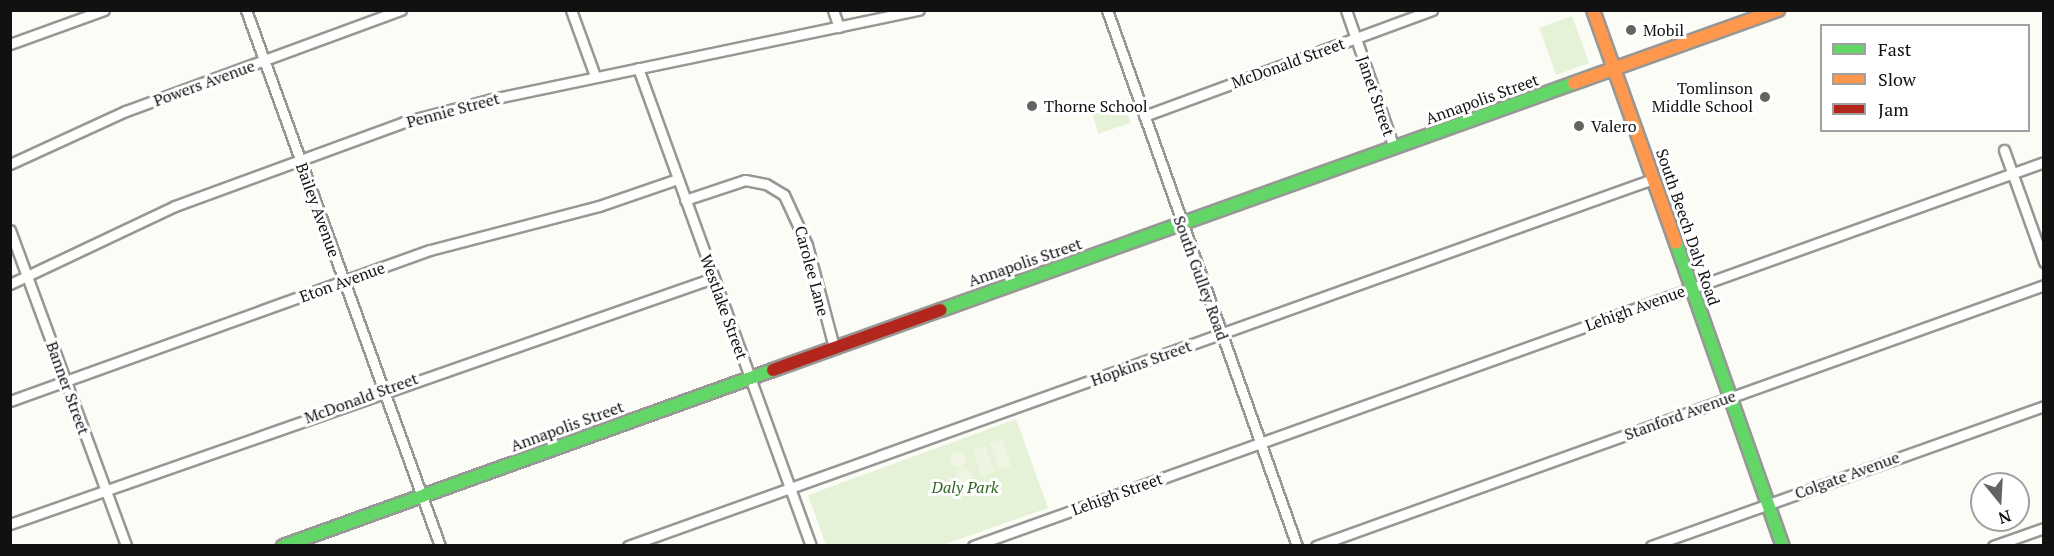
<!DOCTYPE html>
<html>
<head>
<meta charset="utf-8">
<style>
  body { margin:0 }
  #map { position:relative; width:2054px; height:556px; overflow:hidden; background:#fcfcf7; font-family:"PT Serif",serif }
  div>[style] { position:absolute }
  .green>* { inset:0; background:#e6f2d8; transform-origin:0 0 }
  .pitch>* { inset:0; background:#eff5e2; transform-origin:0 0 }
  .round { border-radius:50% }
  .roads { filter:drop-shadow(2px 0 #979795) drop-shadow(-2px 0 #979795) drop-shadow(0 2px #979795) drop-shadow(0 -2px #979795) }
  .street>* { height:9px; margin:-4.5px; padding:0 4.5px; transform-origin:4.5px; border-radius:4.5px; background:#fffffe }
  .fast>* { height:12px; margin:-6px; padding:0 6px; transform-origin:6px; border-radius:6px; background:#63d668 }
  .slow>* { height:12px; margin:-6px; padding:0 6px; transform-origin:6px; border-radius:6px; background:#ff974d }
  .jam>* { height:12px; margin:-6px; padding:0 6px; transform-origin:6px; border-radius:6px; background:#b3261e }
  .dots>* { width:16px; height:16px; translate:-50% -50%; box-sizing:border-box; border:3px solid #fff; border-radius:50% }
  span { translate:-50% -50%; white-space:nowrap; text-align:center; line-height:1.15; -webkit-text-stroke:6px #fff; paint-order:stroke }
  .poi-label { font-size:16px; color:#111 }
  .left { translate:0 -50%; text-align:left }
  .right { translate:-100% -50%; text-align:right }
  .street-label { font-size:16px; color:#111 }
  .park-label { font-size:16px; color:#2f6723; font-style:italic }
  .frame { position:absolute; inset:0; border:12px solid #111; pointer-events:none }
  .legend { position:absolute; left:1820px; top:24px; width:210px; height:108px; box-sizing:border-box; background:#fff; border:2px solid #a0a0a0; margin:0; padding:8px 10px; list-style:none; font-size:18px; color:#111 }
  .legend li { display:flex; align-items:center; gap:12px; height:30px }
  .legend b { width:30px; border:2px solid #a0a0a0 }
  .north { position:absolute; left:1970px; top:472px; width:60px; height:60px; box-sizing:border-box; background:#fff; border:2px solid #a0a0a0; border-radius:50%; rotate:162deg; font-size:16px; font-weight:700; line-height:24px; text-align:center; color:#111 }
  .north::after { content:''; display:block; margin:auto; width:21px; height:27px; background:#636362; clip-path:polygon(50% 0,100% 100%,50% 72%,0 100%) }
</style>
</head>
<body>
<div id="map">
  <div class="green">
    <i style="left:1572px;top:16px;width:50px;height:35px;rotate:70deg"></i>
    <i style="left:1123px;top:100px;width:24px;height:34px;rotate:71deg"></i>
    <i style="clip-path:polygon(1016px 419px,1048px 508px,943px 545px,826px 545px,808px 495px)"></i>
  </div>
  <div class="pitch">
    <i style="left:1002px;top:439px;width:28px;height:13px;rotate:71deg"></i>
    <i style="left:985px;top:446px;width:27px;height:13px;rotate:70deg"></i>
    <i class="round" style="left:950px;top:452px;width:16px;height:16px"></i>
    <i class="round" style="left:956px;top:468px;width:16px;height:16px"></i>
  </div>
  <div class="roads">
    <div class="street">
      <i style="left:246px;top:10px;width:570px;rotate:70.1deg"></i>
      <i style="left:571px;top:10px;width:70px;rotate:70deg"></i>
      <i style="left:833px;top:10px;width:18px;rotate:71deg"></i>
      <i style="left:1107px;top:10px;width:569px;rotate:70.48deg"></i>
      <i style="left:1346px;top:10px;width:146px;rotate:70.8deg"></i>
      <i style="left:10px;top:44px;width:100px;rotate:-19.9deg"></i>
      <i style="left:638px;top:68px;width:508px;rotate:70.1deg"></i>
      <i style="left:1144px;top:116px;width:307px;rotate:-20.2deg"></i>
      <i style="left:2004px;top:150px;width:119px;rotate:70.3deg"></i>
      <i style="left:10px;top:164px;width:128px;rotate:-24.6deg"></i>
      <i style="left:126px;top:111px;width:293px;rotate:-20.2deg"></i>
      <i style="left:685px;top:200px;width:63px;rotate:-18.4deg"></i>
      <i style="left:745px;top:180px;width:21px;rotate:11deg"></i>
      <i style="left:766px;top:184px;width:21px;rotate:31deg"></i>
      <i style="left:784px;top:195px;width:55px;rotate:65.3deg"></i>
      <i style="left:807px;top:245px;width:106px;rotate:75.2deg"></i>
      <i style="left:10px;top:230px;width:337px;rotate:69.8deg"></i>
      <i style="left:10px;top:284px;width:183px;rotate:-25.3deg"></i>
      <i style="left:175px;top:206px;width:244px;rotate:-20.1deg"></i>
      <i style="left:404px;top:122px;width:91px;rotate:-14.6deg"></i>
      <i style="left:492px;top:99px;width:436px;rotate:-11.8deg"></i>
      <i style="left:10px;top:401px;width:446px;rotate:-19.8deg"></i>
      <i style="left:430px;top:250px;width:175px;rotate:-14.6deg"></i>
      <i style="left:599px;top:206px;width:83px;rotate:-18.9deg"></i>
      <i style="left:10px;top:524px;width:745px;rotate:-19.29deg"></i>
      <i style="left:628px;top:546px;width:1089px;rotate:-19.7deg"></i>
      <i style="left:973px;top:546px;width:1138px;rotate:-19.72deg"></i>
      <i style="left:1316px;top:546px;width:773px;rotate:-19.72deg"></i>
      <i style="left:1651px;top:546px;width:417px;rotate:-19.6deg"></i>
      <i style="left:1993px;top:546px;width:54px;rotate:-19.4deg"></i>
    </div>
    <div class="fast">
      <i style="left:1676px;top:243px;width:321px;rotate:70.6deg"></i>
      <i style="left:941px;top:310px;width:672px;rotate:-19.73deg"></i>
      <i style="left:283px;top:546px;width:521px;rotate:-19.76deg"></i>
    </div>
    <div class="slow">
      <i style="left:1593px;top:10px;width:247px;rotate:70.4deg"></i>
      <i style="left:1574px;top:83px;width:217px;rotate:-19.7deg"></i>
    </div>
    <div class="jam">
      <i style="left:773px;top:370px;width:178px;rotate:-19.7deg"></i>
    </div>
  </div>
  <div class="dots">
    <i style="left:1631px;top:30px;background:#636362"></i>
    <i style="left:1765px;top:97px;background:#636362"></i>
    <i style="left:1032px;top:106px;background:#636362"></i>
    <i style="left:1579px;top:126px;background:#636362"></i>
  </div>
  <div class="poi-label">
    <span class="left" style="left:1643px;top:30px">Mobil</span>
    <span class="right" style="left:1753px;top:97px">Tomlinson<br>Middle School</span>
    <span class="left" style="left:1044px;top:106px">Thorne School</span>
    <span class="left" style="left:1591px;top:126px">Valero</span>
  </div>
  <div class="street-label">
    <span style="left:1288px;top:63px;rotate:-20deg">McDonald Street</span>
    <span style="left:204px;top:83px;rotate:-20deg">Powers Avenue</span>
    <span style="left:1376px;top:96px;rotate:71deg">Janet Street</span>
    <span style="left:1482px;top:99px;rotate:-20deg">Annapolis Street</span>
    <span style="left:453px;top:110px;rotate:-15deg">Pennie Street</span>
    <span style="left:318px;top:210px;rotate:70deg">Bailey Avenue</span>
    <span style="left:1688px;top:227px;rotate:71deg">South Beech Daly Road</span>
    <span style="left:1025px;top:262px;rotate:-19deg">Annapolis Street</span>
    <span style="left:812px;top:271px;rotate:75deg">Carolee Lane</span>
    <span style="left:1201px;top:278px;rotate:70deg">South Gulley Road</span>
    <span style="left:342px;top:282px;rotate:-20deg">Eton Avenue</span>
    <span style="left:724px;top:307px;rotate:70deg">Westlake Street</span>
    <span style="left:1635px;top:308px;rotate:-20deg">Lehigh Avenue</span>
    <span style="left:1141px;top:363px;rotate:-20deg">Hopkins Street</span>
    <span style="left:68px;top:388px;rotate:70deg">Banner Street</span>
    <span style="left:361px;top:398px;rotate:-20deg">McDonald Street</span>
    <span style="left:1680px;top:415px;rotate:-20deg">Stanford Avenue</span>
    <span style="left:567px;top:426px;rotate:-20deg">Annapolis Street</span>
    <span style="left:1847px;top:475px;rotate:-20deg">Colgate Avenue</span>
    <span style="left:1117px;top:494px;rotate:-20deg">Lehigh Street</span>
  </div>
  <div class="park-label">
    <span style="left:965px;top:487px">Daly Park</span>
  </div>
  <div class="frame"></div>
  <ul class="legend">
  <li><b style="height:8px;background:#63d668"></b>Fast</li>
  <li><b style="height:8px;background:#ff974d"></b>Slow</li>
  <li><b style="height:8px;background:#b3261e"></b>Jam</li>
  </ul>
  <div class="north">N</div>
</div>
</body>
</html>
